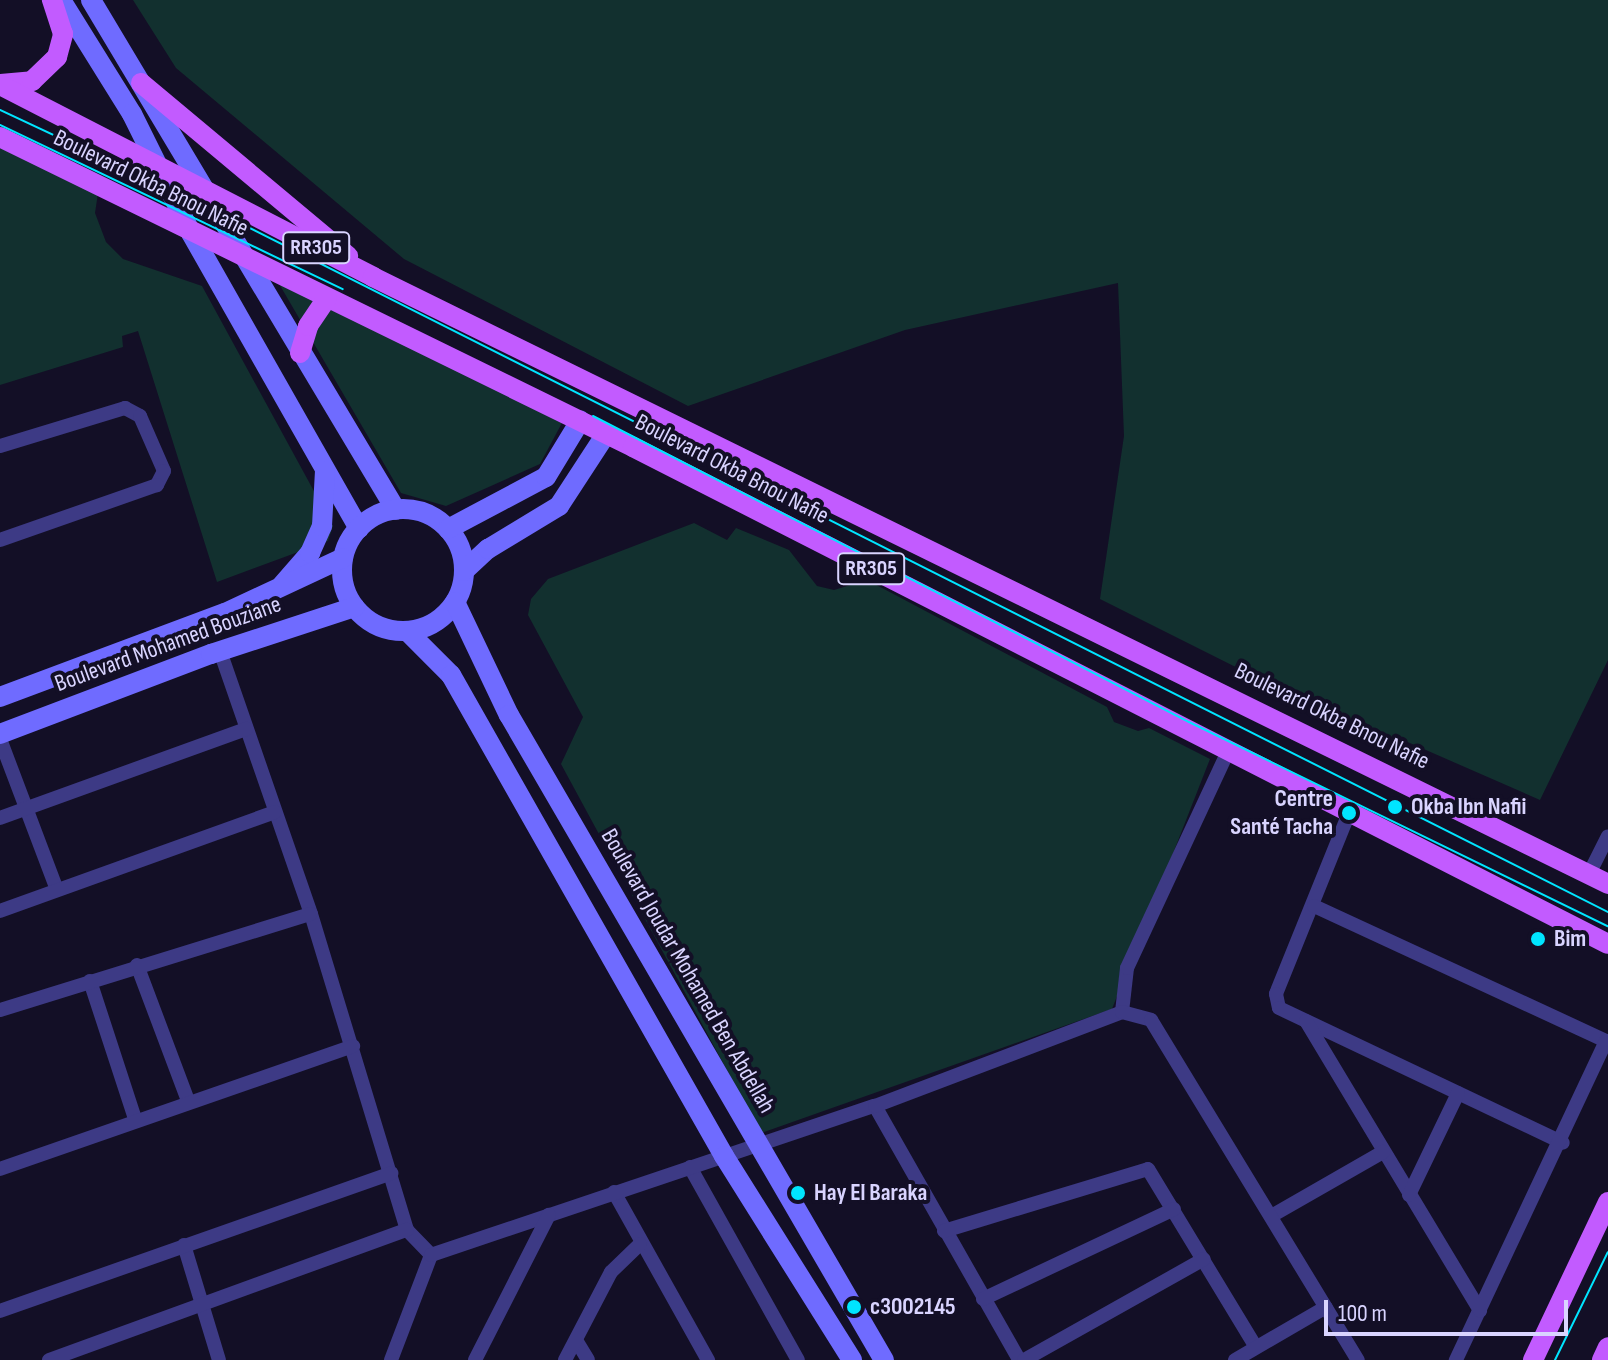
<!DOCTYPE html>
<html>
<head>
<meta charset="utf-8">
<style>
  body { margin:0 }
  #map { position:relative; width:1608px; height:1360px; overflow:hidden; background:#130f26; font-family:"Sofia Sans Condensed",sans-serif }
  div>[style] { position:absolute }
  .green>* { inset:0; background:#12302f }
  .street>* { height:14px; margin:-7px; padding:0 7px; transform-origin:7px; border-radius:7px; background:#3d3a85 }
  .secondary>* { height:20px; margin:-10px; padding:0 10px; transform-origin:10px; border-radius:10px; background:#6f6bff }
  .secondary>.ring { margin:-10px; padding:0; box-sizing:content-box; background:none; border:20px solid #6f6bff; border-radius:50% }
  .primary>* { height:20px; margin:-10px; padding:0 10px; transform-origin:10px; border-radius:10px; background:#c25bff }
  .tram>* { height:2px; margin:-1px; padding:0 1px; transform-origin:1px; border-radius:1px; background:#00e5ff }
  .dots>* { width:22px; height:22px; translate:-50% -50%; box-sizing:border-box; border:4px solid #130f26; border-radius:50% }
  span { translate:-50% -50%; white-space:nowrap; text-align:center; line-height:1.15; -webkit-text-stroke:8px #130f26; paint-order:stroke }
  .shield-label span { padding:2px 6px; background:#130f26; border:2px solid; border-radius:6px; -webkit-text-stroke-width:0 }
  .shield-label { font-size:22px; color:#d9d4ff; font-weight:700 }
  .street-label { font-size:24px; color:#d9d4ff }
  .poi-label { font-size:24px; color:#d9d4ff; font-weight:700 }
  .right { translate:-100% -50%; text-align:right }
  .left { translate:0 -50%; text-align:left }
  .scale { position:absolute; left:1324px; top:1300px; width:244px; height:36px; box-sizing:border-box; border:4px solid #d9d4ff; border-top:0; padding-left:10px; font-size:24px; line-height:28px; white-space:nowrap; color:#d9d4ff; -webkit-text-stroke:6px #130f26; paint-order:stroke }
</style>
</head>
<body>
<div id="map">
  <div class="green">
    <i style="clip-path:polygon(133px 0,1608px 0,1608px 660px,1540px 800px,1394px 736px,1389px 744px,1100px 599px,1124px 436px,1118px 283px,905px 330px,688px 406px,404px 259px,176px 68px)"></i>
    <i style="clip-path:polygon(0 143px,98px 193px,95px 213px,106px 242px,123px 259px,202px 286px,333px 526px,328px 541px,217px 582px,138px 331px,122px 336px,123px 347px,0 385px)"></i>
    <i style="clip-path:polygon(278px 282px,563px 421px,540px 464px,446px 506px,401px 493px)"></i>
    <i style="clip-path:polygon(694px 523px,727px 540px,736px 528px,789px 550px,817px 586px,834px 590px,867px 580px,1107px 707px,1114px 722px,1138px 731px,1149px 728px,1210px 759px,1112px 1009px,761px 1133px,561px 764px,583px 717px,528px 615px,531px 599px,548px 579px)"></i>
  </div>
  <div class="street">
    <i style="left:0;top:446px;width:131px;rotate:-16.9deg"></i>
    <i style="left:125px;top:408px;width:17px;rotate:28deg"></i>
    <i style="left:140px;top:416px;width:60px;rotate:66.4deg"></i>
    <i style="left:164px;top:471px;width:16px;rotate:117deg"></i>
    <i style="left:157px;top:485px;width:166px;rotate:160.7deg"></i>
    <i style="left:220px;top:651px;width:278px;rotate:70.9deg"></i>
    <i style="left:311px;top:914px;width:330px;rotate:73.1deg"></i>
    <i style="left:407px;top:1230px;width:35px;rotate:46deg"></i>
    <i style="left:0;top:739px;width:161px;rotate:69.3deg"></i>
    <i style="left:1349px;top:813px;width:195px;rotate:112deg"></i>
    <i style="left:1276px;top:994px;width:14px;rotate:78deg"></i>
    <i style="left:1279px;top:1008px;width:314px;rotate:25.4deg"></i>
    <i style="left:0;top:818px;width:262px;rotate:-19.9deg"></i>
    <i style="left:1589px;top:874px;width:42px;rotate:-63.4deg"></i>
    <i style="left:1314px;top:906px;width:322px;rotate:24.8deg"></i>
    <i style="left:1606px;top:1041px;width:353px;rotate:115.2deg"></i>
    <i style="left:0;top:911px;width:292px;rotate:-19.8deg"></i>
    <i style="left:137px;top:965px;width:145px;rotate:69.4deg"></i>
    <i style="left:90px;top:981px;width:145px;rotate:71.9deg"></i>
    <i style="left:0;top:1010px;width:325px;rotate:-17.2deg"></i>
    <i style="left:1122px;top:1012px;width:44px;rotate:-83.5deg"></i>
    <i style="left:1127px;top:968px;width:239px;rotate:-65deg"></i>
    <i style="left:1306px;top:1021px;width:338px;rotate:59deg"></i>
    <i style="left:875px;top:1106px;width:292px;rotate:60.4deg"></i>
    <i style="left:690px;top:1167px;width:221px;rotate:60.8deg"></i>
    <i style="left:0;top:1169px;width:374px;rotate:-19.2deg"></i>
    <i style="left:614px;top:1192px;width:193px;rotate:60.8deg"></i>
    <i style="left:1409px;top:1195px;width:113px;rotate:-64.3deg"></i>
    <i style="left:1273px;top:1215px;width:127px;rotate:-29.8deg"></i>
    <i style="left:944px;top:1231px;width:213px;rotate:-16.9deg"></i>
    <i style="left:1148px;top:1169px;width:208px;rotate:58.8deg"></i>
    <i style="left:184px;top:1245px;width:120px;rotate:73.1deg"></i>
    <i style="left:983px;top:1299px;width:211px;rotate:-25.2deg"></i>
    <i style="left:0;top:1311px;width:415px;rotate:-19.4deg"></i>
    <i style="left:576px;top:1340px;width:23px;rotate:59deg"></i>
    <i style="left:49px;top:1360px;width:381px;rotate:-20deg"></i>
    <i style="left:391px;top:1360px;width:112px;rotate:-69.1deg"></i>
    <i style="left:431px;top:1255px;width:468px;rotate:-18.6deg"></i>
    <i style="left:875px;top:1106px;width:264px;rotate:-20.8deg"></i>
    <i style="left:1122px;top:1012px;width:30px;rotate:15deg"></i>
    <i style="left:1151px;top:1020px;width:398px;rotate:58.7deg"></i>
    <i style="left:475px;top:1360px;width:163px;rotate:-63deg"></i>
    <i style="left:565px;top:1360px;width:99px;rotate:-62.4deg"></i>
    <i style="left:611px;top:1272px;width:40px;rotate:-44deg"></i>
    <i style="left:1024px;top:1360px;width:206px;rotate:-29.3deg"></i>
    <i style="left:1235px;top:1360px;width:105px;rotate:-30.2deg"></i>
  </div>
  <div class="secondary">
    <i style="left:61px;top:0;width:134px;rotate:58.1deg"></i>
    <i style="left:132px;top:114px;width:133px;rotate:63.6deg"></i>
    <i style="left:191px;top:233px;width:340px;rotate:60.4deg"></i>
    <i style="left:91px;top:0;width:594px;rotate:59.12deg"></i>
    <i class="ring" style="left:342px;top:509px;width:102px;height:102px"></i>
    <i style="left:448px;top:529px;width:111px;rotate:-28deg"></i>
    <i style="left:546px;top:477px;width:66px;rotate:-58.7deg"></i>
    <i style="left:464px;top:571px;width:33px;rotate:-43deg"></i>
    <i style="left:488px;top:549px;width:83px;rotate:-31.2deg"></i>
    <i style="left:559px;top:506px;width:86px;rotate:-56.9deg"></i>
    <i style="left:282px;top:585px;width:43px;rotate:-48.8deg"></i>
    <i style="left:310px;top:553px;width:30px;rotate:-66deg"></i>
    <i style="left:322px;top:526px;width:55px;rotate:-86.9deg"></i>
    <i style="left:455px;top:602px;width:125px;rotate:64.5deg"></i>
    <i style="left:509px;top:715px;width:746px;rotate:59.83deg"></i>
    <i style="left:407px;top:631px;width:62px;rotate:45deg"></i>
    <i style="left:451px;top:675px;width:553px;rotate:60.42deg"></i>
    <i style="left:724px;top:1156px;width:241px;rotate:57.9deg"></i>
    <i style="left:0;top:697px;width:240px;rotate:-20.5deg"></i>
    <i style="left:225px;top:613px;width:130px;rotate:-25deg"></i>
    <i style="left:0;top:734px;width:226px;rotate:-20.8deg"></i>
    <i style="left:211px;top:654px;width:151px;rotate:-18.1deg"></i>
  </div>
  <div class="primary">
    <i style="left:141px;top:83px;width:270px;rotate:39.9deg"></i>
    <i style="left:0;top:84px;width:32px;rotate:-5deg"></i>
    <i style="left:32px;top:81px;width:35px;rotate:-44deg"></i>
    <i style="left:57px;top:57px;width:24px;rotate:-75deg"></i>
    <i style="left:63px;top:34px;width:36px;rotate:-108deg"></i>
    <i style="left:0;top:85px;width:420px;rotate:27.2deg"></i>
    <i style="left:373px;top:277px;width:1376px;rotate:26.17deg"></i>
    <i style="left:0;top:137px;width:705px;rotate:26.09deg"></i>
    <i style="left:633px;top:447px;width:1094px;rotate:27.01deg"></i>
    <i style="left:300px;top:353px;width:28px;rotate:-73deg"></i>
    <i style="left:308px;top:326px;width:34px;rotate:-56deg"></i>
    <i style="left:1533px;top:1360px;width:175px;rotate:-64.6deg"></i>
    <i style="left:1602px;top:1360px;width:14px;rotate:-65deg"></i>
  </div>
  <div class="tram">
    <i style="left:0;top:110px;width:241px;rotate:25.1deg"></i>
    <i style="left:218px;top:212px;width:1556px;rotate:26.73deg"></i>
    <i style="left:0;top:125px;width:380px;rotate:25.6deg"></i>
    <i style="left:593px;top:416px;width:670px;rotate:27.18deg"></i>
    <i style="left:1189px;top:722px;width:466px;rotate:26deg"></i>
    <i style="left:1555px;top:1360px;width:120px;rotate:-63.9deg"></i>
  </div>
  <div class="dots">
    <i style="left:1395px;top:807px;background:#00e5ff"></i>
    <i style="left:1349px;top:813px;background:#00e5ff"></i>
    <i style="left:1538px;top:939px;background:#00e5ff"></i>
    <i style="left:798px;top:1193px;background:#00e5ff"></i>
    <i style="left:854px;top:1307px;background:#00e5ff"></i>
  </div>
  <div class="shield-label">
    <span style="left:316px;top:248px">RR305</span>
    <span style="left:871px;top:569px">RR305</span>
  </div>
  <div class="street-label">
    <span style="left:151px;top:183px;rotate:26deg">Boulevard Okba Bnou Nafie</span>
    <span style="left:732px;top:469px;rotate:27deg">Boulevard Okba Bnou Nafie</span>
    <span style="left:168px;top:644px;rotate:-20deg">Boulevard Mohamed Bouziane</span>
    <span style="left:1332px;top:716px;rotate:26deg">Boulevard Okba Bnou Nafie</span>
    <span style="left:688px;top:971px;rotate:60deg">Boulevard Joudar Mohamed Ben Abdellah</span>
  </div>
  <div class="poi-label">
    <span class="right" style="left:1333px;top:813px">Centre<br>Santé Tacha</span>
    <span class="left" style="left:1411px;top:807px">Okba Ibn Nafii</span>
    <span class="left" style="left:1554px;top:939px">Bim</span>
    <span class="left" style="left:814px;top:1193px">Hay El Baraka</span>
    <span class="left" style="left:870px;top:1307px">c3002145</span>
  </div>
  <div class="scale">100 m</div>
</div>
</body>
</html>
